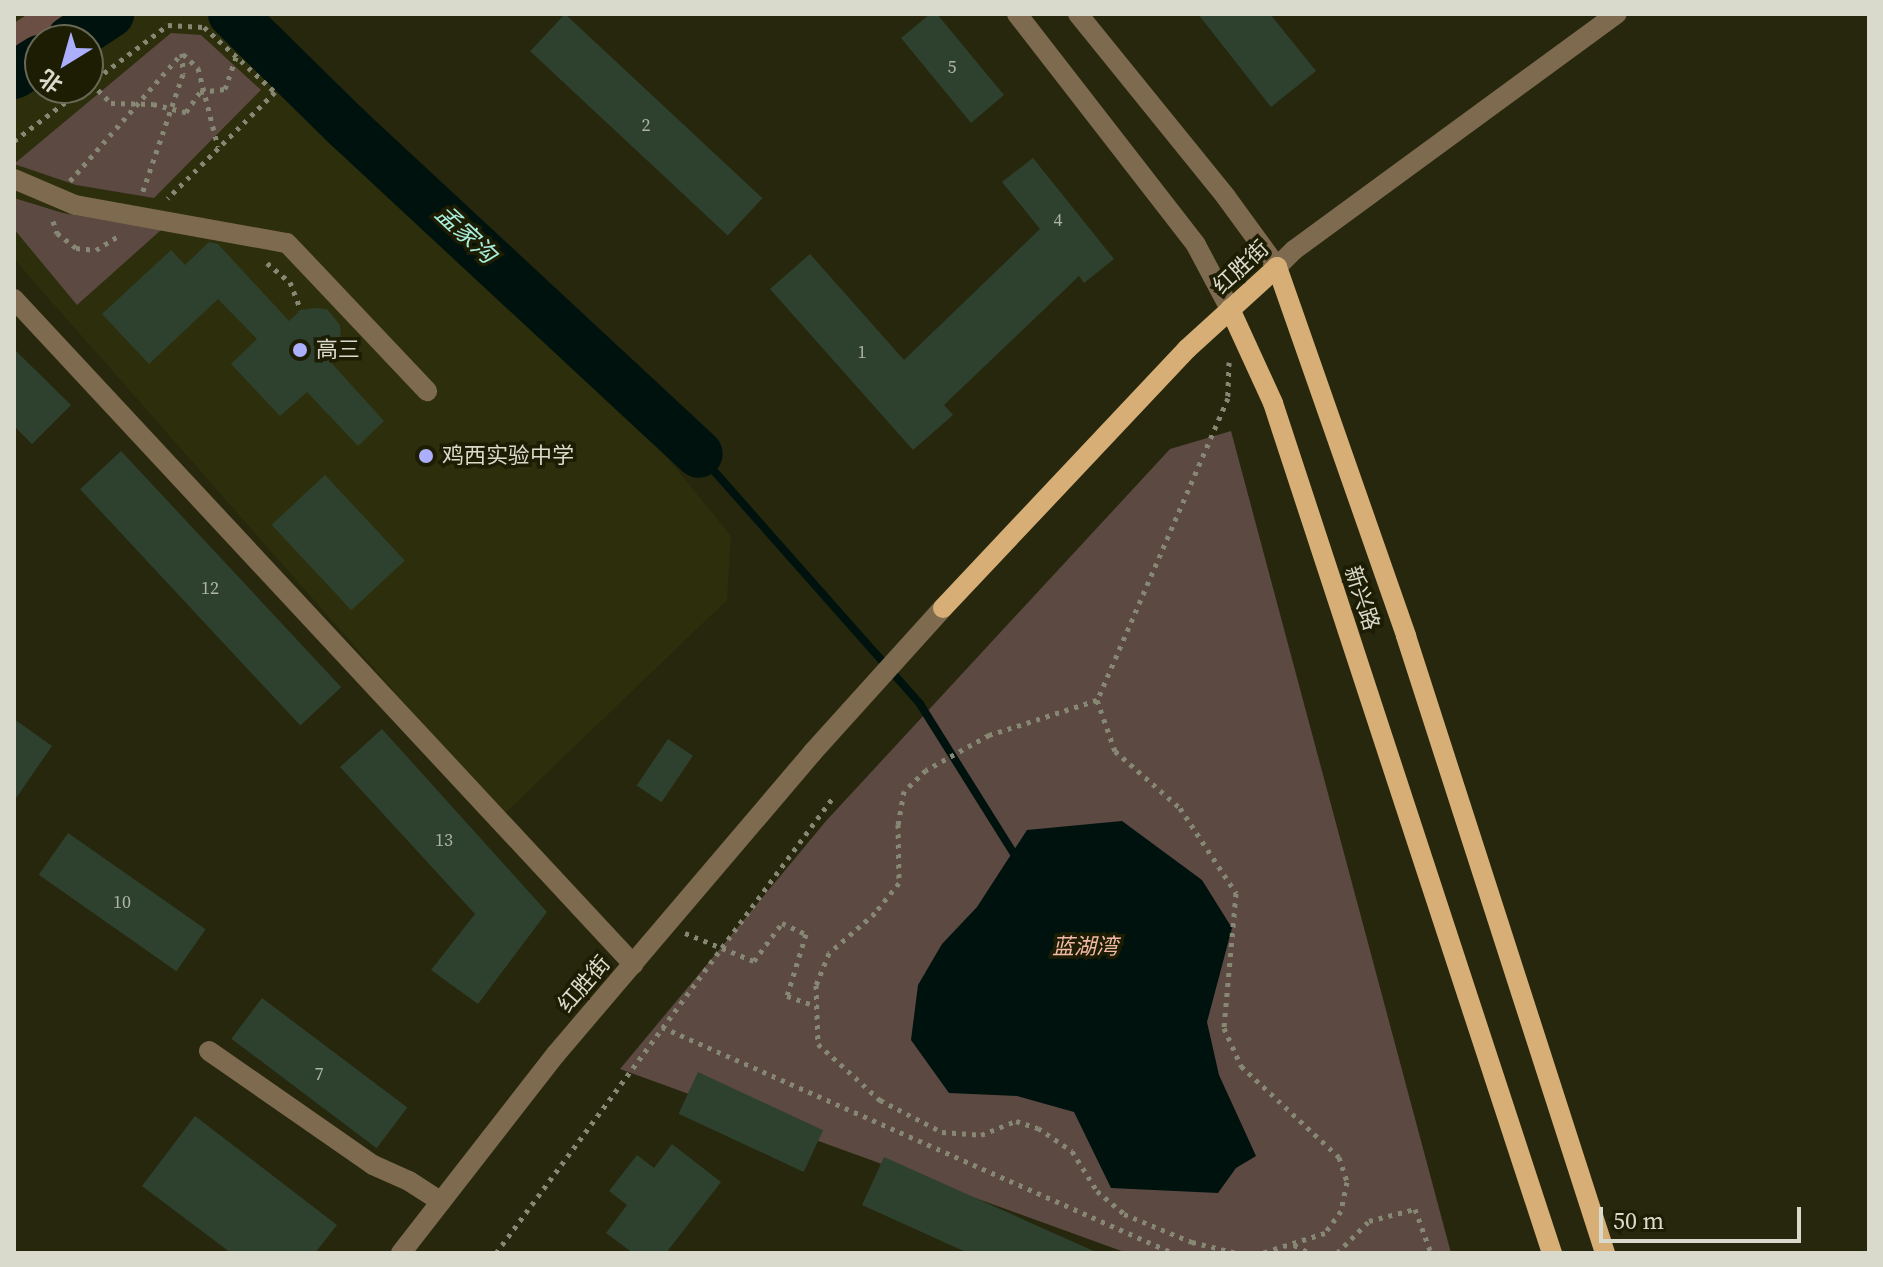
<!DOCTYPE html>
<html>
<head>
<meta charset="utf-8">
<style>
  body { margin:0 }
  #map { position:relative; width:1883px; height:1267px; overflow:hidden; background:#26270d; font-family:"Source Serif 4","Noto Sans SC",serif }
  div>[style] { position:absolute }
  .built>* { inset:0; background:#2d2e0c }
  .green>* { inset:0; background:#5c4942 }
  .forest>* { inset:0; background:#6b4e44 }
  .water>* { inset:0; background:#00120e }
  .stream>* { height:8px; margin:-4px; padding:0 4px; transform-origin:4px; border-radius:4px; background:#00120e }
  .river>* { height:48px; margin:-24px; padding:0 24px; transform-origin:24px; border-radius:24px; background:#00120e }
  .building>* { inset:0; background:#2e412e; transform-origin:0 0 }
  .path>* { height:5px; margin-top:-2.5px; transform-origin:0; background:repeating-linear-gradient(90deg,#878874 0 4px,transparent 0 10px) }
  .minor>* { height:20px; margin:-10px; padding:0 10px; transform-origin:10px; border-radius:10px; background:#7d6a4f }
  .major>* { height:20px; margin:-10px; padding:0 10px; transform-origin:10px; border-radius:10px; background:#d6ae76 }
  .dots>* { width:22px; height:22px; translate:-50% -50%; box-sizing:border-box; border:4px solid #1d1d04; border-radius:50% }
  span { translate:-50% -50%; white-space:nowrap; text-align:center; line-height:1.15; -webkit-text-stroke:7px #1d1d04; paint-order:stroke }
  .number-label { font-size:18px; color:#aeb4a4 }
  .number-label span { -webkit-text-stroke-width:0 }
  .street-label { font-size:22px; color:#d9dacb }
  .poi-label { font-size:22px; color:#d9dacb }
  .left { translate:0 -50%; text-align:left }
  .park-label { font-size:22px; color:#f2b9a4; font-style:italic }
  .water-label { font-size:24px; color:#a9eede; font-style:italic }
  .frame { position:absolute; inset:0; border:16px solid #d9dacb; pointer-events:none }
  .north { position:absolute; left:24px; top:24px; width:80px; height:80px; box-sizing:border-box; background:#1d1d04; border:2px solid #686954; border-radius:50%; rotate:217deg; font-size:22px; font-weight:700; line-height:32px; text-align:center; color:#d9dacb }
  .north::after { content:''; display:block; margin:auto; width:28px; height:36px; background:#acaffb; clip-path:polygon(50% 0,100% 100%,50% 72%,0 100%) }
  .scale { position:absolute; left:1599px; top:1207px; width:202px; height:36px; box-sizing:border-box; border:4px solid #d9dacb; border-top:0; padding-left:10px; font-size:24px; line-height:28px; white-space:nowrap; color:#d9dacb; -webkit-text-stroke:6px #1d1d04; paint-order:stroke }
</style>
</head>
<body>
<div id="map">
  <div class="built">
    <i style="clip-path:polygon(evenodd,14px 14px,232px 14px,600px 375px,731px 536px,727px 600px,503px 815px,14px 259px,14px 14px,40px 40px,88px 40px,88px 88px,40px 88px,40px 40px)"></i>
  </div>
  <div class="green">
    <i style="clip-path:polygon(171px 33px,201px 35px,261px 90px,154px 198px,76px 185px,14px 164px)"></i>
    <i style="clip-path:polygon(14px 198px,63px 213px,161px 230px,77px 305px,14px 229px)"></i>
    <i style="clip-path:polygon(1231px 431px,1451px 1253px,1127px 1253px,620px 1069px,826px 821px,1170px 449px)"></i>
  </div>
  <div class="forest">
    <i style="clip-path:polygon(28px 14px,86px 14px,40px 40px,14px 60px,14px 23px)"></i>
  </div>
  <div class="water">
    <i style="clip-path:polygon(1122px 821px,1202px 880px,1232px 928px,1207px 1022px,1219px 1075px,1256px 1156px,1236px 1168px,1218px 1193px,1111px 1188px,1074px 1112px,1017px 1096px,949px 1093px,911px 1040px,918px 985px,942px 944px,977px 907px,1027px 830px)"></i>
  </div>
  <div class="stream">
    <i style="left:699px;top:454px;width:334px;rotate:48.5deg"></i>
    <i style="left:920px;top:704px;width:184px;rotate:57.9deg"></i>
  </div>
  <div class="river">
    <i style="left:232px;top:14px;width:161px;rotate:44.5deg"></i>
    <i style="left:347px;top:127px;width:480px;rotate:42.9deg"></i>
    <i style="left:70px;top:40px;width:48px;rotate:-33deg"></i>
    <i style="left:14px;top:75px;width:31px;rotate:-32deg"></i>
  </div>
  <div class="building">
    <i style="left:565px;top:14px;width:270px;height:51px;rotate:43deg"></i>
    <i style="clip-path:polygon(930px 14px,937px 14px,1004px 95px,971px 123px,901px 38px)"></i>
    <i style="clip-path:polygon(1198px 14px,1270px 14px,1316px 71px,1271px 107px)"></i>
    <i style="clip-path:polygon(1033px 158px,1114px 259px,1084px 283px,1079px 276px,944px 405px,953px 415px,913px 450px,770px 289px,810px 254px,904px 360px,1040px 229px,1002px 182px)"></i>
    <i style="clip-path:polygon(209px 242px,218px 244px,289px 321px,301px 310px,315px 308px,327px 309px,340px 325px,341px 342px,326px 357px,384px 421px,358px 446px,307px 392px,280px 416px,231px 364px,257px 339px,218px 299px,149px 364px,102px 314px,171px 250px,185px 265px)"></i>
    <i style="clip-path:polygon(14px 349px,71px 405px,32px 444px,14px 426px)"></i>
    <i style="left:121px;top:451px;width:323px;height:56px;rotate:47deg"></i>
    <i style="left:325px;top:475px;width:117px;height:73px;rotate:47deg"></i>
    <i style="clip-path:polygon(14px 719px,52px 746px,14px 801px)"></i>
    <i style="clip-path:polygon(382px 729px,547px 912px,478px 1004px,431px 970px,475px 914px,340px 767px)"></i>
    <i style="left:668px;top:739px;width:30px;height:56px;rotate:34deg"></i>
    <i style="left:68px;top:833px;width:168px;height:51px;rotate:35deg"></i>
    <i style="left:262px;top:998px;width:182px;height:51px;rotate:37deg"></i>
    <i style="left:698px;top:1072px;width:138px;height:46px;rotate:25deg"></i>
    <i style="clip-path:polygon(195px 1116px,337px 1225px,315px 1253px,231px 1253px,142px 1186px)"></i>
    <i style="clip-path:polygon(672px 1144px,721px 1182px,666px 1253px,633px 1253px,606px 1233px,627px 1205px,609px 1191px,637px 1155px,654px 1168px)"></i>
    <i style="clip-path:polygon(884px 1157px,1098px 1253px,968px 1253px,862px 1205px)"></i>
  </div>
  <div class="path">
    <i style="left:183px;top:54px;width:21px;rotate:43deg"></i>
    <i style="left:198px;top:68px;width:81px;rotate:75.8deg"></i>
    <i style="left:91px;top:83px;width:28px;rotate:45deg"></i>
    <i style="left:111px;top:103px;width:42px;rotate:1.4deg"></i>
    <i style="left:153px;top:104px;width:34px;rotate:14deg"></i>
    <i style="left:186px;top:112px;width:24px;rotate:-55deg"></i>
    <i style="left:200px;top:92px;width:25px;rotate:-7deg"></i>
    <i style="left:225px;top:89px;width:34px;rotate:-71deg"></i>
    <i style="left:88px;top:85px;width:100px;rotate:-36.9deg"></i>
    <i style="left:168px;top:25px;width:36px;rotate:3deg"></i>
    <i style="left:204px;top:27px;width:96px;rotate:42.5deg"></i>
    <i style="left:275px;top:92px;width:151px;rotate:135.3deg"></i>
    <i style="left:14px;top:141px;width:88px;rotate:-37.1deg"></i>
    <i style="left:70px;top:181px;width:170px;rotate:-48.8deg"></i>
    <i style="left:182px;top:53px;width:21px;rotate:87deg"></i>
    <i style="left:183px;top:74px;width:127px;rotate:108.9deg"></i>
    <i style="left:53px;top:221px;width:13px;rotate:72deg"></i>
    <i style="left:57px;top:233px;width:24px;rotate:38deg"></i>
    <i style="left:76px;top:248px;width:20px;rotate:6deg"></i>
    <i style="left:96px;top:250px;width:28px;rotate:-32deg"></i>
    <i style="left:267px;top:263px;width:30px;rotate:40deg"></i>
    <i style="left:290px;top:282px;width:30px;rotate:69deg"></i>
    <i style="left:1229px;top:362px;width:36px;rotate:92deg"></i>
    <i style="left:1228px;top:398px;width:329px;rotate:113.4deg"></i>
    <i style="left:1097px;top:700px;width:54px;rotate:70.6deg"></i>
    <i style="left:1115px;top:751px;width:86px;rotate:41.2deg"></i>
    <i style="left:1180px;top:808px;width:102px;rotate:56.6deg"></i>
    <i style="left:1236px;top:893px;width:136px;rotate:95.1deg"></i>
    <i style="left:1224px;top:1028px;width:42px;rotate:65.9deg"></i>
    <i style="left:1241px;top:1066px;width:134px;rotate:42.9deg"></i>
    <i style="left:1339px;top:1157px;width:26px;rotate:72deg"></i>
    <i style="left:1347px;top:1182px;width:30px;rotate:102deg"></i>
    <i style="left:1341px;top:1211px;width:27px;rotate:126deg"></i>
    <i style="left:1325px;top:1233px;width:66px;rotate:162.4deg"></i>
    <i style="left:1097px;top:700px;width:114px;rotate:162deg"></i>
    <i style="left:989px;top:735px;width:72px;rotate:150.9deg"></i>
    <i style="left:926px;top:770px;width:30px;rotate:136deg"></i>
    <i style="left:904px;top:791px;width:34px;rotate:100deg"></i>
    <i style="left:898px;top:824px;width:59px;rotate:89deg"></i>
    <i style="left:899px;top:883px;width:38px;rotate:129deg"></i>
    <i style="left:875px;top:913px;width:61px;rotate:139deg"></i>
    <i style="left:829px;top:953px;width:35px;rotate:112deg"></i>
    <i style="left:816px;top:985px;width:59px;rotate:88.1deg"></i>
    <i style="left:818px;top:1044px;width:84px;rotate:42.1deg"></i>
    <i style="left:880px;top:1100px;width:70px;rotate:27.3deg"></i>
    <i style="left:942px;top:1132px;width:39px;rotate:4deg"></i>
    <i style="left:981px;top:1135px;width:38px;rotate:-22deg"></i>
    <i style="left:1016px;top:1121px;width:23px;rotate:18deg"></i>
    <i style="left:1038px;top:1128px;width:41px;rotate:34.1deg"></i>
    <i style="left:1072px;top:1151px;width:47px;rotate:58deg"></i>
    <i style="left:1097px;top:1191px;width:35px;rotate:40deg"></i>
    <i style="left:1124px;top:1214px;width:74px;rotate:22.4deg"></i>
    <i style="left:1192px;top:1242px;width:46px;rotate:13.7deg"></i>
    <i style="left:685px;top:933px;width:74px;rotate:22.1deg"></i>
    <i style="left:754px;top:961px;width:47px;rotate:-53.6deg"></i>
    <i style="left:782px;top:923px;width:26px;rotate:25deg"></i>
    <i style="left:806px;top:934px;width:65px;rotate:107deg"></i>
    <i style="left:787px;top:996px;width:31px;rotate:19deg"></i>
    <i style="left:662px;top:1027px;width:559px;rotate:23.86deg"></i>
    <i style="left:1294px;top:1245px;width:18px;rotate:27deg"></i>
    <i style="left:496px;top:1253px;width:565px;rotate:-53.5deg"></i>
    <i style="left:1337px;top:1253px;width:45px;rotate:-45deg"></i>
    <i style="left:1369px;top:1221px;width:48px;rotate:-14.6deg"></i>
    <i style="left:1415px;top:1209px;width:47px;rotate:70deg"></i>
  </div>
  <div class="minor">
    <i style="left:1017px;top:14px;width:292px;rotate:52.2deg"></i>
    <i style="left:1196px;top:245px;width:72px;rotate:62deg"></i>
    <i style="left:1078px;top:14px;width:235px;rotate:51deg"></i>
    <i style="left:1226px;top:197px;width:87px;rotate:53.9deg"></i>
    <i style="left:1277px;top:267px;width:24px;rotate:-45deg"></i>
    <i style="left:1294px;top:250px;width:400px;rotate:-36.2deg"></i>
    <i style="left:14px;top:179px;width:66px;rotate:23.1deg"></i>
    <i style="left:75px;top:205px;width:215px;rotate:10.2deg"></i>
    <i style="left:287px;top:243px;width:204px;rotate:46.6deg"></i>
    <i style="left:14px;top:299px;width:909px;rotate:47.05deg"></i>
    <i style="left:209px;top:1051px;width:200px;rotate:34.8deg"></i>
    <i style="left:373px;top:1165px;width:39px;rotate:24deg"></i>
    <i style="left:409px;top:1181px;width:38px;rotate:33deg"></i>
    <i style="left:401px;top:1253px;width:252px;rotate:-52.1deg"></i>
    <i style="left:556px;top:1054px;width:395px;rotate:-49.6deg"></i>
    <i style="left:812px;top:753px;width:195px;rotate:-47.9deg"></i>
  </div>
  <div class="major">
    <i style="left:1230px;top:309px;width:103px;rotate:65.4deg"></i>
    <i style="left:1273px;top:403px;width:895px;rotate:71.83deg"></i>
    <i style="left:943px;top:608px;width:356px;rotate:-46.7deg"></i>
    <i style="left:1187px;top:349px;width:122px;rotate:-42.3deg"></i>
    <i style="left:1277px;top:267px;width:391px;rotate:70.7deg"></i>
    <i style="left:1406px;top:636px;width:648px;rotate:72.12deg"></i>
  </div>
  <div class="dots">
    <i style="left:300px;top:350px;background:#acaffb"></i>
    <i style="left:426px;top:456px;background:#acaffb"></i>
  </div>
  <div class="number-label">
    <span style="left:952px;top:67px">5</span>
    <span style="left:646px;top:125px">2</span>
    <span style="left:1058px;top:220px">4</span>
    <span style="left:862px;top:352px">1</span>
    <span style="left:210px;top:588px">12</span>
    <span style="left:444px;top:840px">13</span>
    <span style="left:122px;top:902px">10</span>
    <span style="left:319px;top:1074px">7</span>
  </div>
  <div class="street-label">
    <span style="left:1241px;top:267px;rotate:-43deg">红胜街</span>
    <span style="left:1362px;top:598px;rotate:72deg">新兴路</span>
    <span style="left:584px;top:984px;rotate:-49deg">红胜街</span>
  </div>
  <div class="poi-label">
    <span class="left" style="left:316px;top:350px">高三</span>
    <span class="left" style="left:442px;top:456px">鸡西实验中学</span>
  </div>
  <div class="park-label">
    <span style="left:1085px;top:947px">蓝湖湾</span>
  </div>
  <div class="water-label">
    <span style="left:466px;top:234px;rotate:43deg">孟家沟</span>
  </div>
  <div class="frame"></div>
  <div class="north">北</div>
  <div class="scale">50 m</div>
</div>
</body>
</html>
